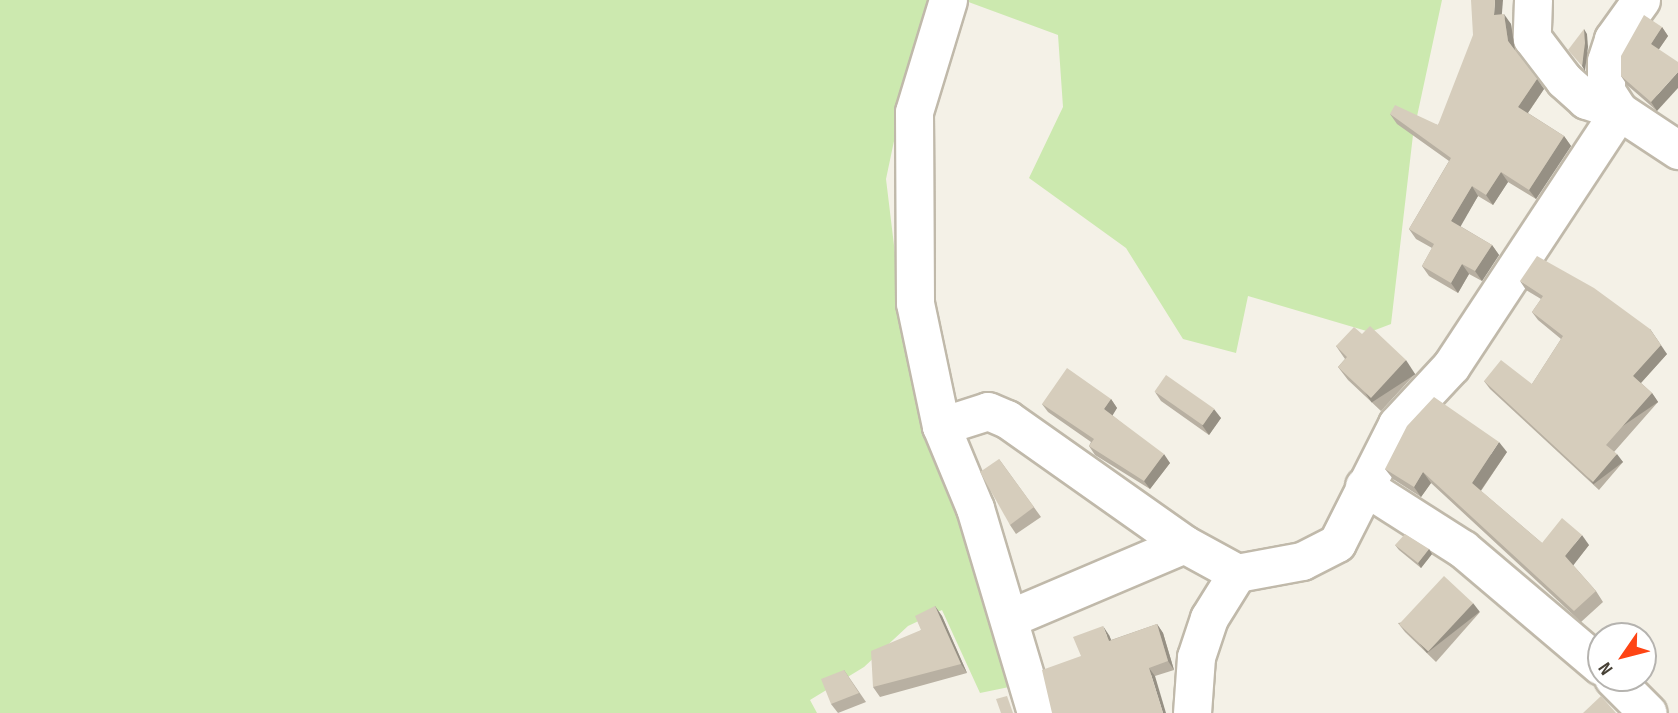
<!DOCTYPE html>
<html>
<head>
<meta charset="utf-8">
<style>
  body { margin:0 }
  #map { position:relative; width:1678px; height:713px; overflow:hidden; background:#f4f1e7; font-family:"Sofia Sans Condensed",sans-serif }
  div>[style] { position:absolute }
  .green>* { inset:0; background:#cce9af }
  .roads { filter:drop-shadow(2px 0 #c0b9aa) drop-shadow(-2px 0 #c0b9aa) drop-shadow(0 2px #c0b9aa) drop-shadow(0 -2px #c0b9aa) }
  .minor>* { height:37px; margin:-18.5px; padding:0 18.5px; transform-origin:18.5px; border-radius:18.5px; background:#fff }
  .wall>* { inset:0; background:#b8b0a2 }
  .shaded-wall>* { inset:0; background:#969084; transform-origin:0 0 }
  .building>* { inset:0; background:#d6cdbc; transform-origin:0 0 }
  span { translate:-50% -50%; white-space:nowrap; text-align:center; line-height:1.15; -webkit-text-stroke:5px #fff; paint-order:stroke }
  .north { position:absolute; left:1587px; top:622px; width:70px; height:70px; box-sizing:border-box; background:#fff; border:2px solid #b5b3af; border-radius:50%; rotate:235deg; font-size:19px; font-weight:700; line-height:28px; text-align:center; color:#474136 }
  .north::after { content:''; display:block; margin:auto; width:24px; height:32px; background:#fe4414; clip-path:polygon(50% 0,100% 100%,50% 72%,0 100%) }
</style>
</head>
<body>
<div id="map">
  <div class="green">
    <i style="clip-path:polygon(0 0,959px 0,902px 103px,886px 179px,908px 361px,1014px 686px,980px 693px,942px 610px,908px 626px,864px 667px,810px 700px,817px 713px,0 713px)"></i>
    <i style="clip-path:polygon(963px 0,1442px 0,1413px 135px,1391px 324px,1370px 332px,1248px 296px,1236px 353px,1183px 339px,1126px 248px,1029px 178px,1063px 107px,1058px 35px)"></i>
  </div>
  <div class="roads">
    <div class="minor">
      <i style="left:948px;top:0;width:117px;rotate:106.9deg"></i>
      <i style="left:914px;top:112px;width:191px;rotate:89.7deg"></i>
      <i style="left:915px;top:303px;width:126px;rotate:78.1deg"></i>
      <i style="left:941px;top:426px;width:89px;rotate:67.5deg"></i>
      <i style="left:975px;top:508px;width:214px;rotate:73.4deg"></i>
      <i style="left:1533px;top:0;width:38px;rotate:92deg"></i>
      <i style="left:1532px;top:38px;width:53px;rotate:52.7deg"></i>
      <i style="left:1564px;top:80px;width:30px;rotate:42deg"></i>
      <i style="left:1586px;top:100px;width:35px;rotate:18deg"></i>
      <i style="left:1619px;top:111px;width:71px;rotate:33.5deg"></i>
      <i style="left:1619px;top:111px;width:24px;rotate:-123deg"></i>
      <i style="left:1606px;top:91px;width:30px;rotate:-90deg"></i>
      <i style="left:1606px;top:61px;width:23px;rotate:-72deg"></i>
      <i style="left:1613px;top:39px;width:48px;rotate:-54.3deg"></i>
      <i style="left:941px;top:426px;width:49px;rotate:-17.7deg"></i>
      <i style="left:988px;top:411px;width:21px;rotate:23deg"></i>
      <i style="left:1007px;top:419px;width:217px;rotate:35.2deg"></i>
      <i style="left:1184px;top:544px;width:60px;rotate:28.7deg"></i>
      <i style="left:1364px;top:486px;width:117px;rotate:32.5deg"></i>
      <i style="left:1463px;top:549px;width:181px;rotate:40.3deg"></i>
      <i style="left:1010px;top:618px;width:189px;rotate:-23deg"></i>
      <i style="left:1613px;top:678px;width:49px;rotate:45deg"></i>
      <i style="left:1192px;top:713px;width:56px;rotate:-85.9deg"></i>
      <i style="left:1196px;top:657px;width:41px;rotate:-71.6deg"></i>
      <i style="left:1209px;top:618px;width:53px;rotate:-58.1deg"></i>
      <i style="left:1237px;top:573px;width:66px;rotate:-10.5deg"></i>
      <i style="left:1302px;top:561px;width:39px;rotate:-27deg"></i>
      <i style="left:1337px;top:543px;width:133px;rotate:-63.2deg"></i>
      <i style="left:1397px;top:424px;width:79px;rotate:-47deg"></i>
      <i style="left:1451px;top:366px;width:305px;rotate:-56.6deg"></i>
    </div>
  </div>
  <div class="wall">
    <i style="clip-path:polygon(1502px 15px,1511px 24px,1515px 50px,1544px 89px,1528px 113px,1564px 136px,1571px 146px,1536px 199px,1508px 182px,1493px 205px,1478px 196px,1460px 226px,1492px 245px,1499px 255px,1482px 281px,1469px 274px,1458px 293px,1429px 276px,1422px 266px,1432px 248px,1416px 239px,1409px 229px,1449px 161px,1397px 124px,1390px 114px,1438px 125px)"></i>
    <i style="clip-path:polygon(1662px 27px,1668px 36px,1659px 49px,1657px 111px,1627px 85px,1621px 76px)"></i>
    <i style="clip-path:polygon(1520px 281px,1667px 354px,1641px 383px,1652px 393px,1658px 402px,1614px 452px,1623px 462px,1599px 490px,1490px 389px,1484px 381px,1532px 384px,1561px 339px,1538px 320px,1532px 312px,1541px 299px,1526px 290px)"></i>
    <i style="clip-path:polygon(1362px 334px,1415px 374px,1381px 411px,1348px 380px,1338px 367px,1345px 359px,1336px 346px)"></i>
    <i style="clip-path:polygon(1155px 392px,1221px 418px,1209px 435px,1161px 401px)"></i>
    <i style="clip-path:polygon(1111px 399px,1117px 408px,1112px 415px,1170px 463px,1150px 489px,1095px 455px,1089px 446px,1091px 442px,1048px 412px,1042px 404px)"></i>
    <i style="clip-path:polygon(1507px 452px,1481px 491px,1542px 543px,1589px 545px,1573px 565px,1596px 591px,1603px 602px,1581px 622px,1431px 483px,1421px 497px,1393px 479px,1385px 469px)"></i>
    <i style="clip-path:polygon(999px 459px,1041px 517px,1016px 534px,1010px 525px)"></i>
    <i style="clip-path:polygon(1395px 545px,1429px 549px,1432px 554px,1421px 568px,1399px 550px)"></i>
    <i style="clip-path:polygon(935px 606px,942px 616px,967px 673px,880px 697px,873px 687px,921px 630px)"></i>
    <i style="clip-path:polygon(1480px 612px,1436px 662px,1405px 632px,1398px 623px)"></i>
    <i style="clip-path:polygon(1157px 624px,1163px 633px,1174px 670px,1155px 676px,1081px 656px,1109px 635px,1111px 640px)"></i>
    <i style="clip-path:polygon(844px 670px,866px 702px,838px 713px,831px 704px)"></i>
  </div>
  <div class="shaded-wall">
    <i style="clip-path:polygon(1495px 0,1503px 0,1501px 25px,1494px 15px)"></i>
    <i style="clip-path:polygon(1504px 14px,1511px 24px,1515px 51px,1508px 41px)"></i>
    <i style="clip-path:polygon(1662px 27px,1668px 36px,1657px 52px,1651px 44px)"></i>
    <i style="clip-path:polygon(1584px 29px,1587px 34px,1588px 47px,1585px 71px,1582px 66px)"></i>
    <i style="clip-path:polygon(1678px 72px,1678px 88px,1657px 111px,1651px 102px)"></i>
    <i style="clip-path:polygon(1537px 79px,1544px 89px,1525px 117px,1518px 107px)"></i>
    <i style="clip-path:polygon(1564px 136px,1571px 146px,1536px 199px,1529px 190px)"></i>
    <i style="clip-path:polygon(1501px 172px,1508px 182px,1493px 205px,1486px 195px)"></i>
    <i style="clip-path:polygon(1472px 186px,1478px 196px,1458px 231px,1451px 221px)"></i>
    <i style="clip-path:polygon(1492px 245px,1499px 255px,1482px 281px,1475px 271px)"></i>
    <i style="clip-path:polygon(1462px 264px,1469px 274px,1458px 293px,1451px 283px)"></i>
    <i style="clip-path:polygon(1650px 329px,1667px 354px,1639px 385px,1633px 376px)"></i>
    <i style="left:1406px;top:360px;width:17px;height:52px;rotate:57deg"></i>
    <i style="left:1652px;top:393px;width:11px;height:69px;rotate:56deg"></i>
    <i style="clip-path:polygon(1111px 399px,1117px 408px,1111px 418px,1104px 409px)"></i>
    <i style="clip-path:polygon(1214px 409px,1221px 418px,1209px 435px,1202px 425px)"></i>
    <i style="clip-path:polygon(1499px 442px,1507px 452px,1479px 493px,1472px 483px)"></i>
    <i style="clip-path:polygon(1164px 454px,1170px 463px,1150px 489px,1144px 481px)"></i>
    <i style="left:1617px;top:454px;width:10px;height:37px;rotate:53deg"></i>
    <i style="clip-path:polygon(1423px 472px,1431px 483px,1421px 497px,1414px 487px)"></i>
    <i style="clip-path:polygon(1582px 535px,1589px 545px,1572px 567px,1565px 556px)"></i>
    <i style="clip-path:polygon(1429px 549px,1432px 554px,1421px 568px,1418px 563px)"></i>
    <i style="left:1473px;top:603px;width:11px;height:67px;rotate:52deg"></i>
    <i style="clip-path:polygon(935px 606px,942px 616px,967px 673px,961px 664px)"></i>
    <i style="clip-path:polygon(1157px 624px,1163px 633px,1174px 670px,1168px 661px)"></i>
    <i style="clip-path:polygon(1103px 626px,1109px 635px,1115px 649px,1109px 641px)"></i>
    <i style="clip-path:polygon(1149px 668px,1155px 676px,1166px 713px,1163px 713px)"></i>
  </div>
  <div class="building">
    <i style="clip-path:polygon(1471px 0,1495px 0,1494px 15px,1504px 14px,1508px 41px,1537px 79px,1518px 107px,1564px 136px,1529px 190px,1501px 172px,1486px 195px,1472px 186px,1451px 221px,1492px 245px,1475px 271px,1462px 264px,1451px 283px,1422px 266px,1434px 244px,1409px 229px,1451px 158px,1390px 114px,1395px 105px,1438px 125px,1473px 35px)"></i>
    <i style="clip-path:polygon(1644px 15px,1662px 27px,1651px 44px,1678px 62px,1678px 72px,1651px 102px,1621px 76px,1621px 56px)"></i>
    <i style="clip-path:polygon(1584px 29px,1585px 43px,1582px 66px,1568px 50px)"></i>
    <i style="clip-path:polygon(1537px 256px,1594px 288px,1650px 329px,1661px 345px,1633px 376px,1652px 393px,1606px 445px,1617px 454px,1593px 482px,1484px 381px,1501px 360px,1532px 384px,1563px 336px,1532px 312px,1543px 296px,1520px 281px)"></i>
    <i style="clip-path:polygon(1370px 326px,1406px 360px,1371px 398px,1338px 367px,1347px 357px,1336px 346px,1354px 327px,1362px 334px)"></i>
    <i style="clip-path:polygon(1067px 368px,1111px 399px,1104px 409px,1164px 454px,1144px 481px,1089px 446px,1094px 439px,1042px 404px)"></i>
    <i style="left:1166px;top:375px;width:59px;height:20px;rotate:35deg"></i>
    <i style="clip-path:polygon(1434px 397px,1499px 442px,1472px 483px,1542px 543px,1562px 518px,1582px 535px,1565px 556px,1596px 591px,1574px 611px,1423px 472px,1414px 487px,1385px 469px,1407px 426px)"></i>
    <i style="clip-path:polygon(999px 459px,1034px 507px,1010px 525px,980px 472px)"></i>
    <i style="clip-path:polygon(1405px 534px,1429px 549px,1418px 563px,1395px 545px)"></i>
    <i style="left:1444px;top:576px;width:40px;height:66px;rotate:43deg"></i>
    <i style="clip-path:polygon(935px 606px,961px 664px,873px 687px,871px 651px,921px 630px,915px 616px)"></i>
    <i style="clip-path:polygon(1157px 624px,1168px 661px,1149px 668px,1163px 713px,1052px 713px,1042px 670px,1081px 656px,1073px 637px,1103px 626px,1109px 641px)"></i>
    <i style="clip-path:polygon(844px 670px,859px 693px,831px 704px,821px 679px)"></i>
    <i style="clip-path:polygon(1007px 696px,1013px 713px,1001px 713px,996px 699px)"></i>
    <i style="clip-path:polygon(1601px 696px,1616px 713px,1583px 713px)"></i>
  </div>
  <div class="north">N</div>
</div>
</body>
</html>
